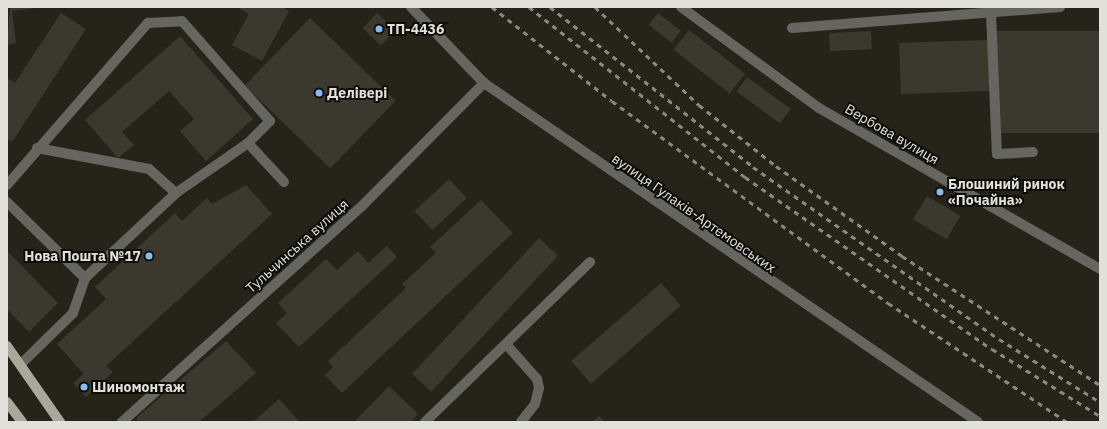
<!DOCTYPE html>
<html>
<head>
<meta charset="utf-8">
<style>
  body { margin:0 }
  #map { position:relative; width:1107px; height:429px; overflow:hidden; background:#262418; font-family:"IBM Plex Sans",sans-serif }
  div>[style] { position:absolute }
  .building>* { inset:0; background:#3b392d; transform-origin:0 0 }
  .lane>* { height:10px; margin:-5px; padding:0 5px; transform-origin:5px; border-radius:5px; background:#66655f }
  .street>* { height:10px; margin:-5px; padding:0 5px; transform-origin:5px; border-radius:5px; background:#66655f }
  .primary>* { height:10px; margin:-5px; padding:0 5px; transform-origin:5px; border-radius:5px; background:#a9a89b }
  .rail>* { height:3px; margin-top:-1.5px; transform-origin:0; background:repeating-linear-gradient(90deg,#8a897f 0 5px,transparent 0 10px) }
  .dots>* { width:11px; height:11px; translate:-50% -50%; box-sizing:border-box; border:2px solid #0e0d08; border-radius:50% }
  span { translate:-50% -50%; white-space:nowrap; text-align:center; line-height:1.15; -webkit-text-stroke:4px #0e0d08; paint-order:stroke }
  .poi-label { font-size:14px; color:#e2e1d9; font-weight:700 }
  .left { translate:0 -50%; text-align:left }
  .right { translate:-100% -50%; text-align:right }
  .street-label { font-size:14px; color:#e2e1d9 }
  .frame { position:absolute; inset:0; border:8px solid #e2e1d9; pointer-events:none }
</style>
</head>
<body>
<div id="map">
  <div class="building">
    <i style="clip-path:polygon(10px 7px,36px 8px,12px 11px,16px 43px,7px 45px)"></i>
    <i style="clip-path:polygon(237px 7px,282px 7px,289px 11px,262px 61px,232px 45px,249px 14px)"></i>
    <i style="clip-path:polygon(61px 13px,86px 29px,12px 142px,7px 139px,7px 78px,15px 83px)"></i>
    <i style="left:377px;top:13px;width:25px;height:21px;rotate:43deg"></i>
    <i style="left:658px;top:13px;width:29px;height:15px;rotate:38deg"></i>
    <i style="left:310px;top:18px;width:119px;height:94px;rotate:44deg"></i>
    <i style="left:689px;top:30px;width:71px;height:25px;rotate:38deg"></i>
    <i style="left:871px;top:31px;width:18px;height:42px;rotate:87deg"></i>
    <i style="left:1100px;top:31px;width:102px;height:105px;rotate:90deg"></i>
    <i style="clip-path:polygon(180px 36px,253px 119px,206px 161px,180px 131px,194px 119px,169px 91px,122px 132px,134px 145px,118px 158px,85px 120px)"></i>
    <i style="left:988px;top:40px;width:51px;height:89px;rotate:88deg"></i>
    <i style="left:747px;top:77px;width:54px;height:18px;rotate:36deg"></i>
    <i style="left:449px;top:179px;width:26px;height:47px;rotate:47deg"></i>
    <i style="clip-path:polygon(246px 185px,272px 214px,106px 366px,113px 372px,86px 397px,73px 383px,84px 374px,57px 344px,106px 299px,95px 287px,175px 213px,182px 221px,207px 198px,212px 204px)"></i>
    <i style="left:927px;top:196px;width:39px;height:27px;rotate:31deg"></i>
    <i style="clip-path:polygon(481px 200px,513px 233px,342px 393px,325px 375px,333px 367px,328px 361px,406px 288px,402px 284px,436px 253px,430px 247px)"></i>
    <i style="left:539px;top:238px;width:26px;height:186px;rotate:43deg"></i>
    <i style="clip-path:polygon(387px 246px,397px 257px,299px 347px,276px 323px,287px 313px,278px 303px,326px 259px,337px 270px,358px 251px,368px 263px)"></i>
    <i style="clip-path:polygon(7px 251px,58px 303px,29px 332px,7px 309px)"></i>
    <i style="left:661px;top:283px;width:30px;height:119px;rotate:49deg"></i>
    <i style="clip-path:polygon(226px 341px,256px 373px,199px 422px,139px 422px,136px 418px)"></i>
    <i style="clip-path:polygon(389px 386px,418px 414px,411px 422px,354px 422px)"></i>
    <i style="clip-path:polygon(279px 399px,300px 422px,253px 422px)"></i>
    <i style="clip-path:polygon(600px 416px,604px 422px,591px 422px)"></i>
  </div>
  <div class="lane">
    <i style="left:991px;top:13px;width:141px;rotate:87.6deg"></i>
    <i style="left:997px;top:154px;width:36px;rotate:-3deg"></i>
    <i style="left:792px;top:28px;width:269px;rotate:-4.5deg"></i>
    <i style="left:37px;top:148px;width:114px;rotate:10.6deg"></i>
    <i style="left:149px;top:169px;width:36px;rotate:42deg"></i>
    <i style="left:7px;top:185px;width:215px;rotate:-49deg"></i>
    <i style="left:148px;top:23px;width:34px;rotate:-3deg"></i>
    <i style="left:182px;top:21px;width:133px;rotate:48.7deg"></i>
    <i style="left:270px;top:121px;width:31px;rotate:135deg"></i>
    <i style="left:7px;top:202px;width:109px;rotate:44.3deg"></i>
    <i style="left:506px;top:344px;width:47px;rotate:48.5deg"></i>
    <i style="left:537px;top:379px;width:9px;rotate:77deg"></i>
    <i style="left:539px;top:388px;width:16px;rotate:104deg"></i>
    <i style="left:535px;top:404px;width:23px;rotate:128deg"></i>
    <i style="left:22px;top:363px;width:71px;rotate:-44.4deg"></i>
    <i style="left:73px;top:313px;width:37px;rotate:-71deg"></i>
    <i style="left:85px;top:278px;width:125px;rotate:-43deg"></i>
    <i style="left:176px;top:193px;width:88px;rotate:-34.8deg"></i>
    <i style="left:248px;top:143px;width:53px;rotate:47.3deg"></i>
    <i style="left:122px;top:422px;width:321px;rotate:-42deg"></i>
    <i style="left:361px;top:207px;width:175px;rotate:-45.2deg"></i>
    <i style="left:425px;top:422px;width:230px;rotate:-44.1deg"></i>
  </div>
  <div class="street">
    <i style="left:411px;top:7px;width:105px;rotate:46.2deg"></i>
    <i style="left:484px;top:83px;width:599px;rotate:34.46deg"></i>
    <i style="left:681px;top:7px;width:171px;rotate:36.2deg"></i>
    <i style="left:819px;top:108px;width:324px;rotate:29.8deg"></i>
  </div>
  <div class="primary">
    <i style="left:7px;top:346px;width:93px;rotate:55.1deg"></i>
    <i style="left:7px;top:402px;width:25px;rotate:53deg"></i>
  </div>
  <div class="rail">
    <i style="left:492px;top:7px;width:152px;rotate:38.1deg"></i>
    <i style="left:612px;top:101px;width:342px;rotate:36.2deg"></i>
    <i style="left:888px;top:303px;width:215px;rotate:33.6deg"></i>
    <i style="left:529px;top:7px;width:275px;rotate:38.2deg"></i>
    <i style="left:745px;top:177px;width:301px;rotate:34.9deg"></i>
    <i style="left:992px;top:349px;width:127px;rotate:31.8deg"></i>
    <i style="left:550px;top:7px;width:258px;rotate:38.2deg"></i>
    <i style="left:753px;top:167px;width:300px;rotate:35deg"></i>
    <i style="left:999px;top:339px;width:119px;rotate:32deg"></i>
    <i style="left:595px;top:7px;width:143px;rotate:43.3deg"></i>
    <i style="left:699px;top:105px;width:98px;rotate:38.4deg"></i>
    <i style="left:776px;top:166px;width:155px;rotate:35.5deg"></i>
    <i style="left:902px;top:256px;width:236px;rotate:33.1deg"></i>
  </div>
  <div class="dots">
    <i style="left:379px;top:29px;background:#81bdfa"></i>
    <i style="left:319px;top:93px;background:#81bdfa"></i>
    <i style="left:940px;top:192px;background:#81bdfa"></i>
    <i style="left:149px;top:256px;background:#81bdfa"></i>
    <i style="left:84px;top:387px;background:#81bdfa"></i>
  </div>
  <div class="poi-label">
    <span class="left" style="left:387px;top:29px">ТП-4436</span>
    <span class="left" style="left:327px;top:93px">Делівері</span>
    <span class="left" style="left:948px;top:192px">Блошиний ринок<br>«Почайна»</span>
    <span class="right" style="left:141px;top:256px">Нова Пошта №17</span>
    <span class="left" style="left:92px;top:387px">Шиномонтаж</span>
  </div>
  <div class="street-label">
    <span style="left:892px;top:134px;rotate:30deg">Вербова вулиця</span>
    <span style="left:694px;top:213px;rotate:35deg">вулиця Гулаків-Артемовських</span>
    <span style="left:297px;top:246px;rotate:-42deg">Тульчинська вулиця</span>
  </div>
  <div class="frame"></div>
</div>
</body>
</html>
